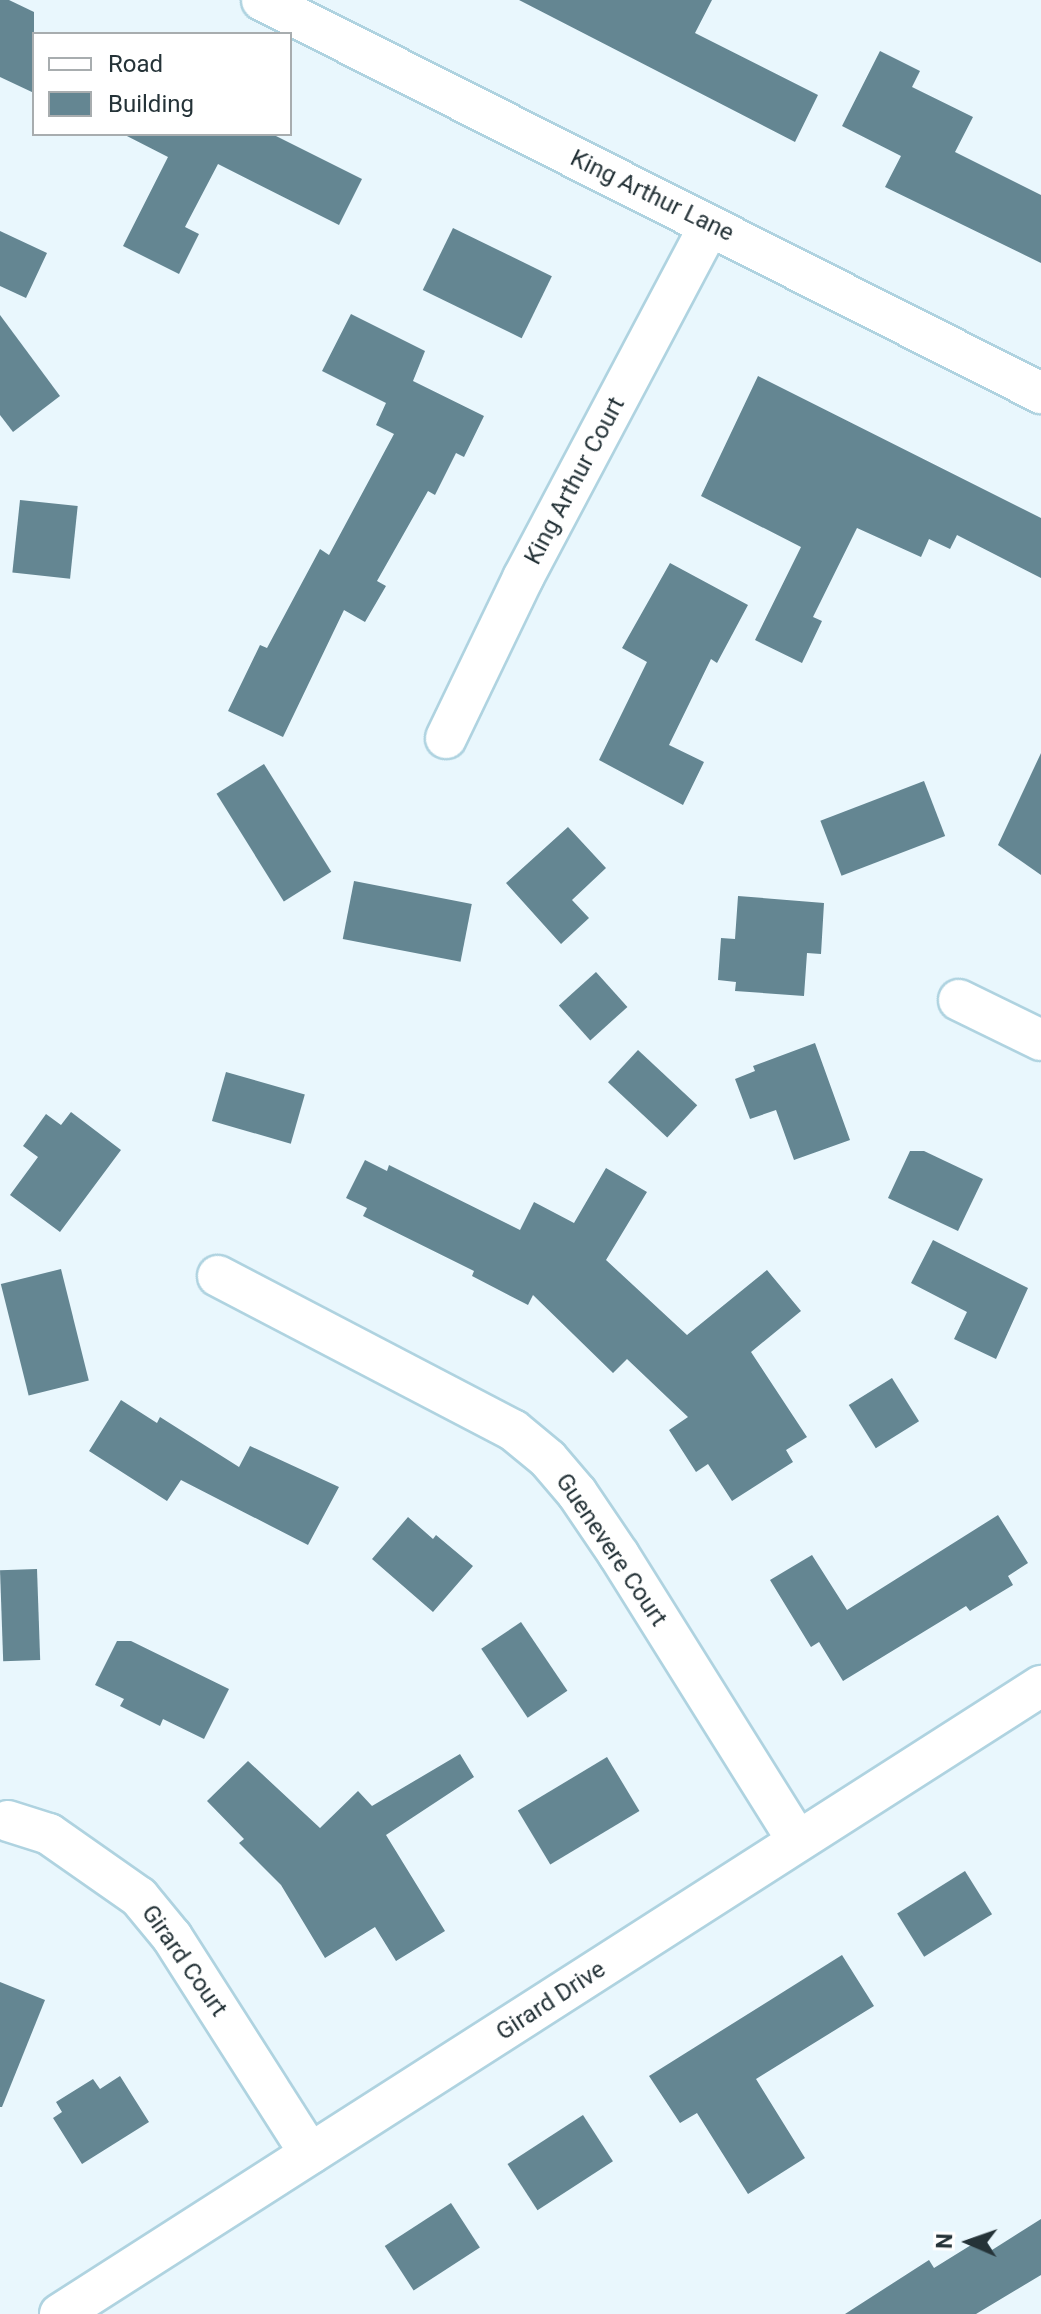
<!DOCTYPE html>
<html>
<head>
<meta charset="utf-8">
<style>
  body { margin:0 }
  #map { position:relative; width:1041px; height:2314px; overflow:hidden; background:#e9f7fd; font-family:Roboto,sans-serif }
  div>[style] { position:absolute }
  .building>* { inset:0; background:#648692; transform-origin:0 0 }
  .roads { filter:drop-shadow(2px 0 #afd3e0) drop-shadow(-2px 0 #afd3e0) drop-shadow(0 2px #afd3e0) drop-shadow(0 -2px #afd3e0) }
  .street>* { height:40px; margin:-20px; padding:0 20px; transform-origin:20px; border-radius:20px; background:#fff }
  span { translate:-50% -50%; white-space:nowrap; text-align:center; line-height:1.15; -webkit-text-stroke:6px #fff; paint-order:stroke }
  .street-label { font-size:24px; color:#253338 }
  .legend { position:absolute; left:32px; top:32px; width:260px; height:104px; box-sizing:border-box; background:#fff; border:2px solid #a8adaf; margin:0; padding:10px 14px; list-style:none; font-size:24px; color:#253338 }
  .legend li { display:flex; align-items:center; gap:16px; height:40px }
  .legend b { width:40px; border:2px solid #a8adaf }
  .north { position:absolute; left:929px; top:2202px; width:80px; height:80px; -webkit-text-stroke:6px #fff; paint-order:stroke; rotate:272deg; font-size:22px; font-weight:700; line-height:32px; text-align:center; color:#253338 }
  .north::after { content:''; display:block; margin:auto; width:28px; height:36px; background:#253338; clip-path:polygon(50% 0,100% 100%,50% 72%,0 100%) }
</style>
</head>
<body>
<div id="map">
  <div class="building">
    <i style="clip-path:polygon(0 0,9px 0,34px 12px,34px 93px,0 77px)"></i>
    <i style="clip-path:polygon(519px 0,712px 0,695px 33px,818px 95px,795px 142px)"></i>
    <i style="clip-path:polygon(880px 51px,920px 71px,912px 87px,973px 117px,955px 152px,1041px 195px,1041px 263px,885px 187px,901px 156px,842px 126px)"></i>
    <i style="clip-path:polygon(123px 134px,272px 134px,362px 179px,339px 225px,218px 164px,185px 227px,199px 234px,179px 274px,123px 246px,168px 157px)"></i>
    <i style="left:453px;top:228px;width:110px;height:69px;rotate:26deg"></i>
    <i style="clip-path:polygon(0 231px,47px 253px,26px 298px,0 286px)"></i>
    <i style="clip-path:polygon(351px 314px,425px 351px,413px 381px,484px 416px,464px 457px,456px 453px,435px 495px,428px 491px,377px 581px,386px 586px,365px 622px,344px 610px,283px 737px,228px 711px,260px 645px,267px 648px,320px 549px,329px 555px,394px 434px,376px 425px,386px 403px,322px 371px)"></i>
    <i style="clip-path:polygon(0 315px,60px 396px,13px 432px,0 415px)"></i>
    <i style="clip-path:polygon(758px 376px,1041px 518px,1041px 578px,957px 535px,950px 549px,929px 539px,921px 557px,857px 528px,813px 617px,822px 621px,802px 663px,755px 640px,801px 547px,701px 496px)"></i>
    <i style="left:20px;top:500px;width:58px;height:73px;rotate:6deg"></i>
    <i style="clip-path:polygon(670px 563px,748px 605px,717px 663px,711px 659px,669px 745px,704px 762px,683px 805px,599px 760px,647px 662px,622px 648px)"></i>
    <i style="clip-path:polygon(1041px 753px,1041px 875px,998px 845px)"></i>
    <i style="left:264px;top:764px;width:127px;height:56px;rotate:58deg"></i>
    <i style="left:924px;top:781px;width:59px;height:111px;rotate:69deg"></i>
    <i style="clip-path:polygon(568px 827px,606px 868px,572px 900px,589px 918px,561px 944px,506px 883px)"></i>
    <i style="left:354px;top:881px;width:120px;height:59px;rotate:11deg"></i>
    <i style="clip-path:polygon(738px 896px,824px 903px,821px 954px,807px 953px,804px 996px,735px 991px,736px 982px,718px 980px,721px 938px,735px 939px)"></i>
    <i style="left:596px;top:972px;width:47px;height:50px;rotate:48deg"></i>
    <i style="clip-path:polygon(815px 1043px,850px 1140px,794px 1160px,776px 1110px,750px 1119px,735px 1079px,755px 1071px,753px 1066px)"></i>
    <i style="left:638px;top:1050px;width:81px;height:44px;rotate:43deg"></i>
    <i style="left:226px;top:1072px;width:82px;height:51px;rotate:16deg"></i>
    <i style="clip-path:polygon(71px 1112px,121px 1150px,60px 1232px,10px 1195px,38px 1157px,23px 1146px,46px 1114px,61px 1125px)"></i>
    <i style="clip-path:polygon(910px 1151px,924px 1151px,983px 1179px,958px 1231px,888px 1198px)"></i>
    <i style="clip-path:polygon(365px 1160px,387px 1171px,389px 1165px,520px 1230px,534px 1202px,574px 1223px,606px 1168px,647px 1192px,606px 1260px,687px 1335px,767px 1270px,801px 1311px,751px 1352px,807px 1437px,786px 1450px,793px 1462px,732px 1501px,708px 1464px,696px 1472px,669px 1430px,688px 1417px,627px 1359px,613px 1373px,533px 1295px,528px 1305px,472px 1276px,474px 1271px,363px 1216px,367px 1208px,346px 1198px)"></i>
    <i style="clip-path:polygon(933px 1240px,1028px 1288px,996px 1359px,954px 1339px,967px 1312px,911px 1283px)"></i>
    <i style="left:61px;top:1269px;width:115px;height:62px;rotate:76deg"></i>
    <i style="left:892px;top:1378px;width:51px;height:51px;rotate:58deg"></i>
    <i style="clip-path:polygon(121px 1400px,157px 1423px,160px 1417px,239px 1467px,250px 1446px,339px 1487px,308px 1545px,181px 1480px,167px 1501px,89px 1451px)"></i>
    <i style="clip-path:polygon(998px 1515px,1028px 1563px,1008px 1576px,1013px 1585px,970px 1611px,966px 1606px,843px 1681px,819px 1642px,811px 1647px,770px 1580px,812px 1555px,847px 1610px)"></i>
    <i style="clip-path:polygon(408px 1517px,433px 1539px,436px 1535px,473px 1566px,433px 1612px,372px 1559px)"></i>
    <i style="left:37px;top:1569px;width:91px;height:37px;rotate:88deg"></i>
    <i style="left:521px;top:1622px;width:83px;height:48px;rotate:56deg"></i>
    <i style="clip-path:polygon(117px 1641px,131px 1641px,229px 1689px,204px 1739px,163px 1719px,160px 1726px,120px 1706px,124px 1699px,95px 1685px)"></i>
    <i style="clip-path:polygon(460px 1754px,474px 1777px,386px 1835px,445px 1931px,396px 1961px,375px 1927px,325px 1958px,281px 1885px,239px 1843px,244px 1839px,207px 1801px,248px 1761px,320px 1828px,358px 1791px,372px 1806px)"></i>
    <i style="left:607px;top:1757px;width:63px;height:104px;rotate:59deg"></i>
    <i style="left:965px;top:1871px;width:51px;height:80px;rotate:58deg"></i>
    <i style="clip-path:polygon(842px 1955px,874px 2006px,756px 2079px,805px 2158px,748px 2194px,697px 2113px,680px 2123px,649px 2076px)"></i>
    <i style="clip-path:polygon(0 1982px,45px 2000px,2px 2107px,0 2107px)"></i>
    <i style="clip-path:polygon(120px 2076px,149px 2122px,82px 2164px,53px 2118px,62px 2112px,56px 2102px,93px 2079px,100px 2089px)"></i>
    <i style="left:583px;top:2115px;width:55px;height:90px;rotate:57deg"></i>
    <i style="left:451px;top:2203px;width:53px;height:79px;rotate:57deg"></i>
    <i style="clip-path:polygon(1041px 2219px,1041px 2275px,976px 2314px,845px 2314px,929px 2260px,934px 2268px,984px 2237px,992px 2250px)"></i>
  </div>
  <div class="roads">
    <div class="street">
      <i style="left:262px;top:0;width:873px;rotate:26.77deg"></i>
      <i style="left:446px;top:738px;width:178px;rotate:-64.3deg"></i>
      <i style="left:523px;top:578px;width:397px;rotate:-62.1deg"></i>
      <i style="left:959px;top:1000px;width:91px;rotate:26deg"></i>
      <i style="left:218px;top:1276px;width:333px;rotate:27.6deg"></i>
      <i style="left:513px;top:1430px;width:45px;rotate:39.6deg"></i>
      <i style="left:548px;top:1459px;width:45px;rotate:49.5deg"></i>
      <i style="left:577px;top:1493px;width:75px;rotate:55.9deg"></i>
      <i style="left:619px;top:1555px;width:336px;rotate:58deg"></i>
      <i style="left:8px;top:1821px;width:43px;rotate:17.6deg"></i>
      <i style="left:49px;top:1834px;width:110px;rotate:35deg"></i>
      <i style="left:139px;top:1897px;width:52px;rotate:50.5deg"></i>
      <i style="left:172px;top:1937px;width:257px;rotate:57.5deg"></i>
      <i style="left:60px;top:2314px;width:1165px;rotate:-32.63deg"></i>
    </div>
  </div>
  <div class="street-label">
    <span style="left:652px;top:196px;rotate:26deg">King Arthur Lane</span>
    <span style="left:575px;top:481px;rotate:-62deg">King Arthur Court</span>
    <span style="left:611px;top:1550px;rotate:56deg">Guenevere Court</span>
    <span style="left:184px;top:1961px;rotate:55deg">Girard Court</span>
    <span style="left:551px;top:2001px;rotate:-33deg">Girard Drive</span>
  </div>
  <ul class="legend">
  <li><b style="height:10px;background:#fff"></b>Road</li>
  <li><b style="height:22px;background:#648692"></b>Building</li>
  </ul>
  <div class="north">N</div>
</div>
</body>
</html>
